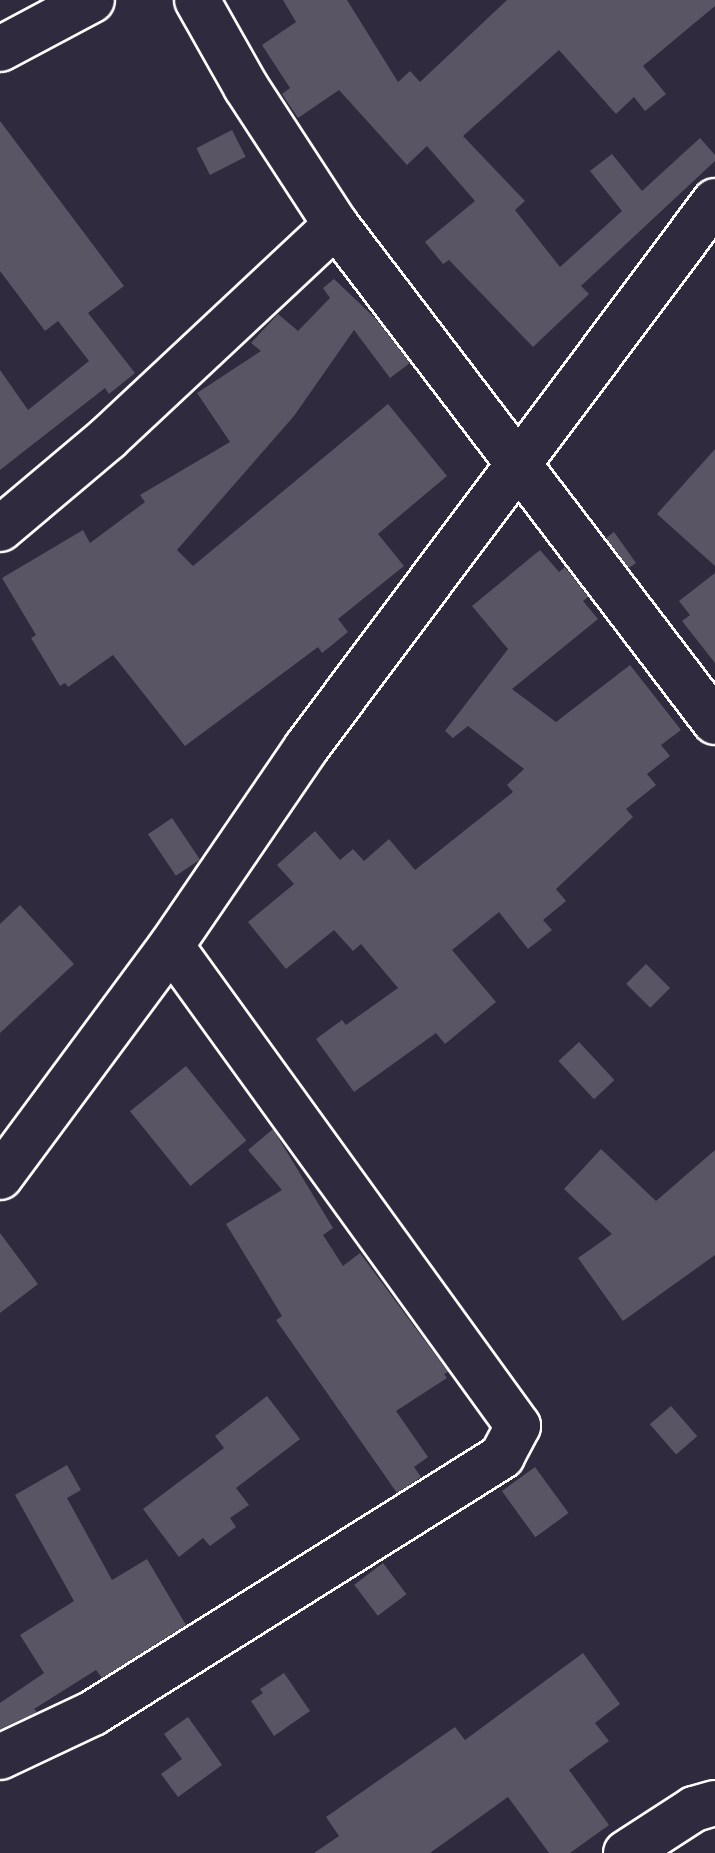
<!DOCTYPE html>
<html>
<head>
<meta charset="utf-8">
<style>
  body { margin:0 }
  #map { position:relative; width:715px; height:1853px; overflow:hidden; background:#2f2a3d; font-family:"Patrick Hand",sans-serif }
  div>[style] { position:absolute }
  .building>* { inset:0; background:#595564; transform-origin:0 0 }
  .roads { filter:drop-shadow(2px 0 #fff) drop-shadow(-2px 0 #fff) drop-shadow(0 2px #fff) drop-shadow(0 -2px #fff) }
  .minor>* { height:44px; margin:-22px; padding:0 22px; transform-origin:22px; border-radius:22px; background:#2f2a3d }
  span { translate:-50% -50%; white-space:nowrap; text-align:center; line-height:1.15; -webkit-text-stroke:6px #2f2a3d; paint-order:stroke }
</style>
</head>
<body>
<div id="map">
  <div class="building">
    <i style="clip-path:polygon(283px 0,347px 0,398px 82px,410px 71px,420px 82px,507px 0,715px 0,715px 6px,643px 66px,666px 94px,645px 111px,634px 97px,616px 114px,559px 50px,463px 136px,525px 201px,515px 210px,560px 267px,622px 211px,590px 171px,612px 154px,642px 191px,700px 138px,715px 155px,715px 161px,581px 286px,589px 294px,533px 347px,449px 260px,443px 264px,425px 242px,475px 201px,427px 146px,407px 165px,339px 90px,298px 118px,282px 94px,290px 88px,262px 45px,296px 22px)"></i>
    <i style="clip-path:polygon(0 121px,124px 286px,88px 313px,135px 373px,109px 394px,105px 388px,0 470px,0 370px,28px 410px,89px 361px,58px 321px,45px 331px,0 271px)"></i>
    <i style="left:232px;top:130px;width:30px;height:40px;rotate:63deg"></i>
    <i style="clip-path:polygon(334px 279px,375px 318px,410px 363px,390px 378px,354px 330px,294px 416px,177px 550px,193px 566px,388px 404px,447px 476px,378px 534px,404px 566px,338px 619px,348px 632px,322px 653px,318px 647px,185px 746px,113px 655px,68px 687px,65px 683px,60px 686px,31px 638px,36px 635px,2px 578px,83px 530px,90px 543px,145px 502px,140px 495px,230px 442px,197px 393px,261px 351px,251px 343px,278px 314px,298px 331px,330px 298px,323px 288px)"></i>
    <i style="clip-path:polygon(715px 449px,715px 566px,657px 514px)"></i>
    <i style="clip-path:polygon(614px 532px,636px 563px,629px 568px,606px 538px)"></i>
    <i style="clip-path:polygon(540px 550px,559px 572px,565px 567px,588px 597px,583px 601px,598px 619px,512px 689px,556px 722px,630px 665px,681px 730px,661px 745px,670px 756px,647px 774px,656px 785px,626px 809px,633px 817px,556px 889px,566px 901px,543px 920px,552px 930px,528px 949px,499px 912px,452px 950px,496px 1002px,445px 1044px,436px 1033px,354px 1092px,316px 1039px,342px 1020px,346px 1025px,398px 988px,361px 944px,353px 951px,334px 930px,286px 969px,248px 922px,294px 884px,277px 865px,315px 831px,340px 860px,353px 849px,364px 861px,389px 839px,415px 870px,513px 792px,507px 785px,524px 769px,468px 726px,453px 738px,445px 731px,508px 649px,472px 606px)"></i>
    <i style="clip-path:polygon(715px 573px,715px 663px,682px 621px,690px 615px,679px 601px)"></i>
    <i style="left:172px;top:818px;width:50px;height:29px;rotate:56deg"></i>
    <i style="clip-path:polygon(20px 905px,74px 964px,0 1033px,0 924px)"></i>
    <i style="left:646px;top:964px;width:34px;height:28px;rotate:45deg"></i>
    <i style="left:579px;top:1042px;width:52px;height:28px;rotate:47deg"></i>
    <i style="left:186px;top:1066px;width:96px;height:72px;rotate:51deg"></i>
    <i style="clip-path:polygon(273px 1129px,333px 1228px,323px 1235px,343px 1266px,360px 1253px,448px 1372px,444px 1374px,447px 1378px,396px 1411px,428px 1457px,414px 1467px,421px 1477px,397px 1493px,276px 1320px,282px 1316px,226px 1224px,282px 1190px,248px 1150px)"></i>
    <i style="clip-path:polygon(601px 1149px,656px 1201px,715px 1150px,715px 1255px,623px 1321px,578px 1258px,612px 1234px,564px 1189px)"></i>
    <i style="clip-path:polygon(0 1233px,38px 1284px,0 1313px)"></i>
    <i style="clip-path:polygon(267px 1396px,300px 1439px,236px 1488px,249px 1505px,230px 1518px,236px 1527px,210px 1546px,203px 1538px,179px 1557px,143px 1509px,224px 1448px,215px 1436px)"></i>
    <i style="left:671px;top:1406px;width:40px;height:28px;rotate:49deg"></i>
    <i style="clip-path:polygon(67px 1465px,81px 1490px,67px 1498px,112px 1580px,147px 1559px,186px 1625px,102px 1678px,96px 1670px,34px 1709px,37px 1712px,0 1729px,0 1703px,44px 1673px,20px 1635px,74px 1601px,15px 1495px)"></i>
    <i style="left:535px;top:1467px;width:57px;height:41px;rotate:54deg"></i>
    <i style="left:383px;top:1563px;width:39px;height:36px;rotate:53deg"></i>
    <i style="clip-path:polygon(583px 1653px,620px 1704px,595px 1723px,609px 1741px,569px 1770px,609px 1825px,570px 1853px,549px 1853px,508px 1797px,430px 1853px,314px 1853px,339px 1836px,326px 1817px,455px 1727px,465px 1740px)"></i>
    <i style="clip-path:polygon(284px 1673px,310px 1711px,274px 1736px,251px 1701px,263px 1693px,260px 1689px)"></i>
    <i style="clip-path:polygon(188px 1717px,222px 1765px,178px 1797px,161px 1774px,182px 1759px,164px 1734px)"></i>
  </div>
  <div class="roads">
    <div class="minor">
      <i style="left:197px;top:0;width:100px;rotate:60.6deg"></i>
      <i style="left:246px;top:87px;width:165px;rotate:56.9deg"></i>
      <i style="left:336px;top:225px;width:625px;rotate:52.67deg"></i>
      <i style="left:0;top:49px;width:104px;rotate:-28deg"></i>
      <i style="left:0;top:529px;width:141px;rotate:-40.1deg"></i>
      <i style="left:108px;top:438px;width:312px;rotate:-43.1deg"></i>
      <i style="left:0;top:1177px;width:287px;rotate:-53.5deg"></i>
      <i style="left:171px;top:946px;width:240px;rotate:-55.7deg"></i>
      <i style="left:306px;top:748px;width:683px;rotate:-53.21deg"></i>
      <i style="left:0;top:1757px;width:103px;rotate:-25.3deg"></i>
      <i style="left:93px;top:1713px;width:483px;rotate:-32.1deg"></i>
      <i style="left:502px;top:1456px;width:34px;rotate:-62deg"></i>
      <i style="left:518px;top:1426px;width:592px;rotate:-125.86deg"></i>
      <i style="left:626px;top:1853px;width:81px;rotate:-32.9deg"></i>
      <i style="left:694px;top:1809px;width:22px;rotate:-16deg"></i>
    </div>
  </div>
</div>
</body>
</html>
